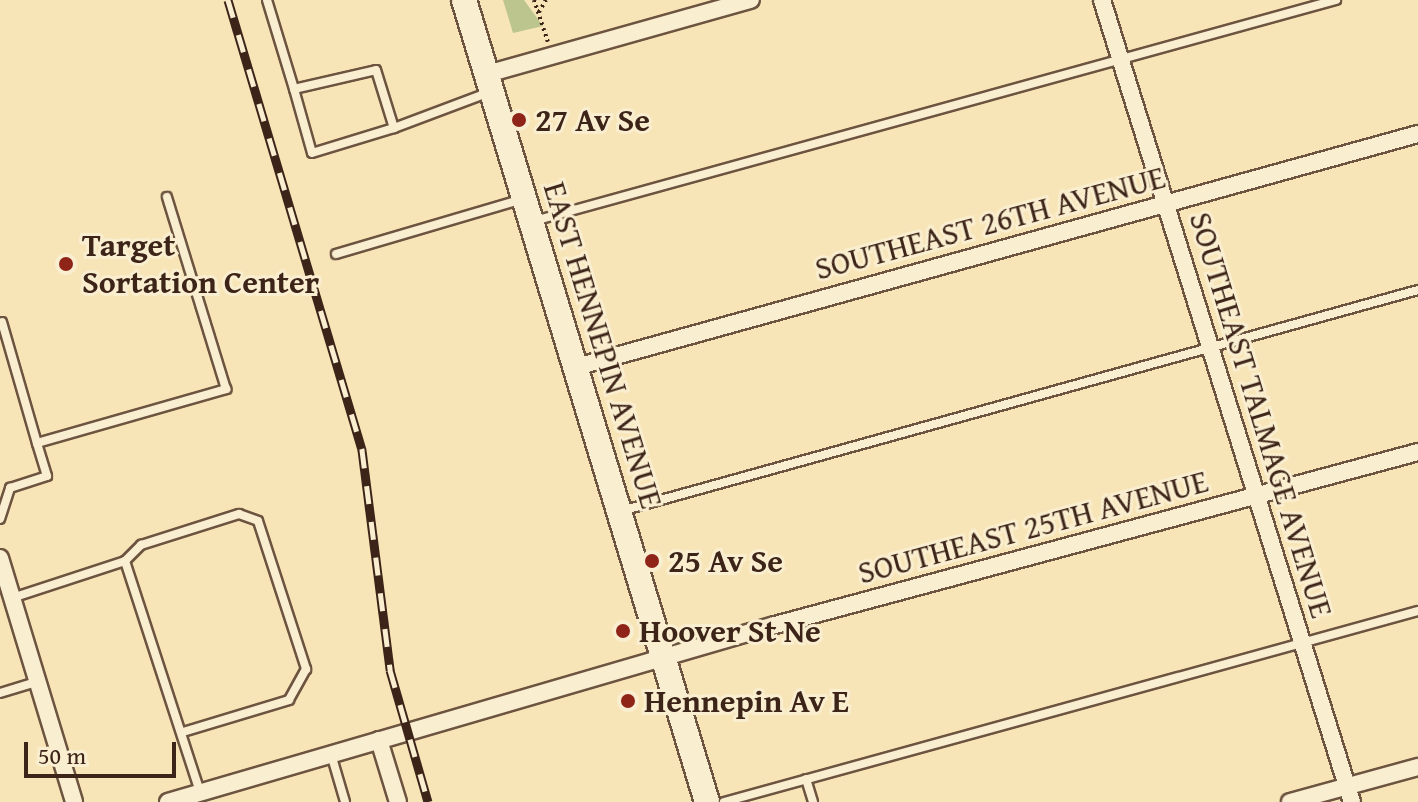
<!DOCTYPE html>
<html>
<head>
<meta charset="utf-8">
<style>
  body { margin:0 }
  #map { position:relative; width:1418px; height:802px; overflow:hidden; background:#f8e5b7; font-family:"Gentium Book Plus",serif }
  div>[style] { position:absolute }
  .green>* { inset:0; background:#bdc58e }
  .path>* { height:4px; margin-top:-2px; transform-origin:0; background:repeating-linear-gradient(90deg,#3d2418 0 2px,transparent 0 6px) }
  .roads { filter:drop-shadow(2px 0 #6c5440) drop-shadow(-2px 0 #6c5440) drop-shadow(0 2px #6c5440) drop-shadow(0 -2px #6c5440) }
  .service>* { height:8px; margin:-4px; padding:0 4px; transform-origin:4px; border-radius:4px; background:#faeed0 }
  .minor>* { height:16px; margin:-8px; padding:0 8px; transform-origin:8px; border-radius:8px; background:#faeed0 }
  .secondary>* { height:24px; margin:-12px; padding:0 12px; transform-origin:12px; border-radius:12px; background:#faeed0 }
  .rail>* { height:9px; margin-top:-4.5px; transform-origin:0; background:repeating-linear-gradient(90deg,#faeed0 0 18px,#3d2418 0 36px); box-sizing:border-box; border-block:2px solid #3d2418 }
  .dots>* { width:22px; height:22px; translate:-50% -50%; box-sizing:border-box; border:4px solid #faeed0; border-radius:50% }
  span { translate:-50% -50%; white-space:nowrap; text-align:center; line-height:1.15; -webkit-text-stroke:6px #faeed0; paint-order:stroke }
  .poi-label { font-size:32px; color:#3d2418; font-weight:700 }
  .left { translate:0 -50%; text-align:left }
  .street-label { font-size:32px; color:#3d2418 }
  .scale { position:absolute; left:24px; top:742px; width:152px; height:36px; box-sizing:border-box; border:4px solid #3d2418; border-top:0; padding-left:10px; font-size:24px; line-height:28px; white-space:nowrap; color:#3d2418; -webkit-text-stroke:6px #faeed0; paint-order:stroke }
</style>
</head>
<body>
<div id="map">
  <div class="green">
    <i style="clip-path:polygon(503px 0,524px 0,543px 26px,513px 33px)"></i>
  </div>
  <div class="path">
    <i style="left:534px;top:0;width:44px;rotate:71.6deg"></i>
    <i style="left:539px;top:12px;width:14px;rotate:-60deg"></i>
  </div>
  <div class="roads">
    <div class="service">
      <i style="left:267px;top:0;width:93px;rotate:73.1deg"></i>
      <i style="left:294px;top:89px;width:84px;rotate:-13deg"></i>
      <i style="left:376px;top:70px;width:61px;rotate:72.8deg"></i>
      <i style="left:394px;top:128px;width:103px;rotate:-20.6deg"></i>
      <i style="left:294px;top:89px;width:66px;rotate:74.3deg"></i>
      <i style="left:312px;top:153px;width:86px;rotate:-17deg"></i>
      <i style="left:534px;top:221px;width:832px;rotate:-15.41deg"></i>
      <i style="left:336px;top:254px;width:192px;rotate:-16.4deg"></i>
      <i style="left:2px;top:322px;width:126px;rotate:73.9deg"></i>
      <i style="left:621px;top:511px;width:827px;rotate:-15.5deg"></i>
      <i style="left:0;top:519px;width:33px;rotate:-72deg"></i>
      <i style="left:10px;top:488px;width:39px;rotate:-18deg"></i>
      <i style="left:47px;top:476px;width:34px;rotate:-107deg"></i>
      <i style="left:37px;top:443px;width:197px;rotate:-15.9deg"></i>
      <i style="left:226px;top:389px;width:201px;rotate:-107.1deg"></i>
      <i style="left:125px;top:561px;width:23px;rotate:-45deg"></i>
      <i style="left:141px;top:545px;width:103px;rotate:-17.6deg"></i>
      <i style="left:239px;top:514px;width:20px;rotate:20deg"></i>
      <i style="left:258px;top:521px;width:156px;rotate:72deg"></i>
      <i style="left:306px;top:669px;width:35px;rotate:119deg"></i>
      <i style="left:289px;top:700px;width:111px;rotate:163.2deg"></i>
      <i style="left:12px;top:598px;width:119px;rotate:-18.1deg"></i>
      <i style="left:125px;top:561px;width:243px;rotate:72deg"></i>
      <i style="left:0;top:693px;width:39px;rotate:-17deg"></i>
      <i style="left:331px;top:754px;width:50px;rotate:73.7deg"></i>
      <i style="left:806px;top:779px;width:24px;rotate:73deg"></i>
      <i style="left:724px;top:802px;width:720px;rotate:-15.39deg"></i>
    </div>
    <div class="minor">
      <i style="left:1102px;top:0;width:840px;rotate:72.69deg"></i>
      <i style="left:487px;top:74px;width:274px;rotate:-15.7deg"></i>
      <i style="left:576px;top:367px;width:874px;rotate:-15.47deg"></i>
      <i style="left:0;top:558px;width:255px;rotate:73.1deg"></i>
      <i style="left:379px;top:740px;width:65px;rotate:73deg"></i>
      <i style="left:168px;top:802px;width:632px;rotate:-16.26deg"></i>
      <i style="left:775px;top:625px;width:666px;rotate:-15.06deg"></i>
      <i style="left:1290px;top:802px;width:133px;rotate:-15.3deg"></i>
    </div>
    <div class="secondary">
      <i style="left:464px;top:0;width:838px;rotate:73.14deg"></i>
    </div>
  </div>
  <div class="rail">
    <i style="left:228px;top:0;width:470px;rotate:73.4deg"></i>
    <i style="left:362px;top:450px;width:222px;rotate:82.7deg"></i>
    <i style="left:390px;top:670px;width:137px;rotate:73.9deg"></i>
  </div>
  <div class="dots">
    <i style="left:519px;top:120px;background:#8f2418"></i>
    <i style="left:66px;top:264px;background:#8f2418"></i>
    <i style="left:652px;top:561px;background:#8f2418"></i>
    <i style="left:623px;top:631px;background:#8f2418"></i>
    <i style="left:628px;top:701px;background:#8f2418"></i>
  </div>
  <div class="poi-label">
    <span class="left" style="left:535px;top:120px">27 Av Se</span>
    <span class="left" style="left:82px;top:264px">Target<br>Sortation Center</span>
    <span class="left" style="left:668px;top:561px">25 Av Se</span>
    <span class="left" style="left:639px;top:631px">Hoover St Ne</span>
    <span class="left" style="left:644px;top:701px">Hennepin Av E</span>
  </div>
  <div class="street-label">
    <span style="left:990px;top:223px;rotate:-15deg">SOUTHEAST 26TH AVENUE</span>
    <span style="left:603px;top:345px;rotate:73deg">EAST HENNEPIN AVENUE</span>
    <span style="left:1261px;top:415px;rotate:73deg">SOUTHEAST TALMAGE AVENUE</span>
    <span style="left:1033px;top:527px;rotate:-15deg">SOUTHEAST 25TH AVENUE</span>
  </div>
  <div class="scale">50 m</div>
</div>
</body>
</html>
